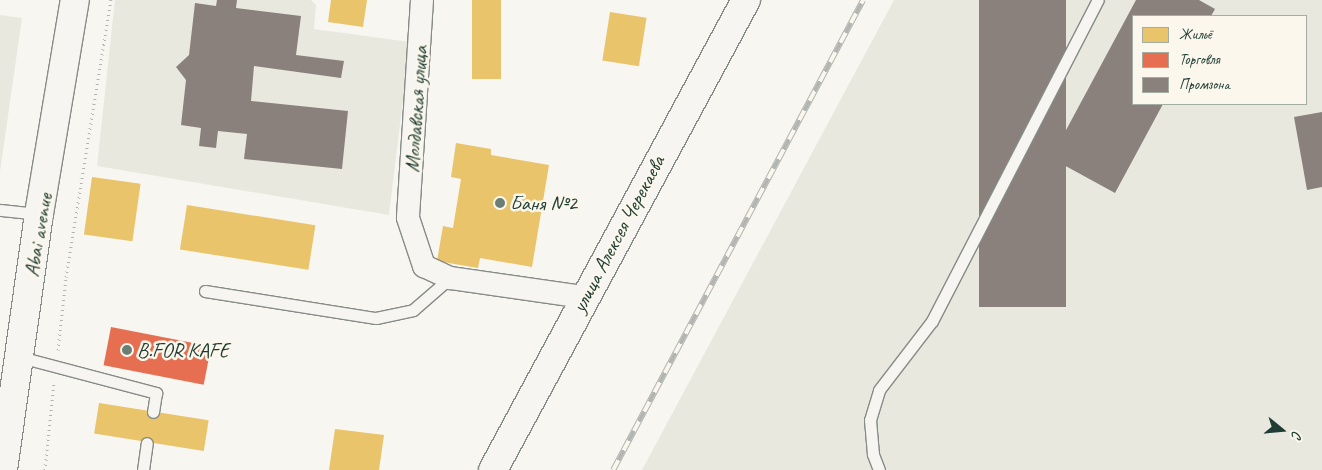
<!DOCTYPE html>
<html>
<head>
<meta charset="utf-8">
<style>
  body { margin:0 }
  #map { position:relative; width:1322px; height:470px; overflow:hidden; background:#f8f6f0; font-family:Caveat,sans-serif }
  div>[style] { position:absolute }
  .built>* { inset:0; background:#e8e8df }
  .homes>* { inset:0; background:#e9c46a; transform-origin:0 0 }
  .shops>* { inset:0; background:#e76f51; transform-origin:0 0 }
  .industry>* { inset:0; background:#8a817c; transform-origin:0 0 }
  .path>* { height:3px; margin-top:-1.5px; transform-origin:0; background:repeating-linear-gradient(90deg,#b2b5b1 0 1px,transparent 0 5px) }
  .roads { filter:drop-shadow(1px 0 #868b86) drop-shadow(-1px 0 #868b86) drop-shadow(0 1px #868b86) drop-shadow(0 -1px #868b86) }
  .lane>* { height:11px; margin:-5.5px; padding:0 5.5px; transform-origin:5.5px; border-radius:5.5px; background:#f6f5f1 }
  .street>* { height:22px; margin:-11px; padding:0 11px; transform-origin:11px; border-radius:11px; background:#f6f5f1 }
  .secondary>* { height:28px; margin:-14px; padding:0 14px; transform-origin:14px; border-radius:14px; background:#f6f5f1 }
  .primary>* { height:28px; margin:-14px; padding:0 14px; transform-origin:14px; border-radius:14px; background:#f6f5f1 }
  .rail>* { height:5.5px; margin-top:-2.75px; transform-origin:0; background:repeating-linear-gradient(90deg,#fbf7ec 0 11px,#b2b5b1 0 22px); box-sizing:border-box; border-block:1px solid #b2b5b1 }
  .dots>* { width:14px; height:14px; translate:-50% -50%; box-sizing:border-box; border:2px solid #fbf7ec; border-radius:50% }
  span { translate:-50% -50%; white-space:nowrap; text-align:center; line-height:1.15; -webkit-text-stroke:5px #fbf7ec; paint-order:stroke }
  .street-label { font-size:21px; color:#1f3d34 }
  .poi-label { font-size:21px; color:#1f3d34 }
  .left { translate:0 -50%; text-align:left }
  .legend { position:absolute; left:1132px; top:15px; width:175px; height:90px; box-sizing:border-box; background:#fbf7ec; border:1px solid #a3ada2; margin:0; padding:6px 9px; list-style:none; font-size:15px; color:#1f3d34 }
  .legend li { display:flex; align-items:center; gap:10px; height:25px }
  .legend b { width:25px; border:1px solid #a3ada2 }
  .north { position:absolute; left:1257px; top:405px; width:50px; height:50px; -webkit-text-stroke:4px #fbf7ec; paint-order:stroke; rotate:107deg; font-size:14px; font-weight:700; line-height:20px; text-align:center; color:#1f3d34 }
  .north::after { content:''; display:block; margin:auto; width:18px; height:22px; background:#1f3d34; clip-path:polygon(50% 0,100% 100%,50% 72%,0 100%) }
</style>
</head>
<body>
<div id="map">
  <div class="built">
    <i style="clip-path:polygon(115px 0,311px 0,316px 5px,314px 29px,410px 42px,389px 215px,97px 166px)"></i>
    <i style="clip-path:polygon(evenodd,894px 0,1322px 0,1322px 470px,642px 470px,894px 0,1133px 16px,1306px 16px,1306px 104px,1133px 104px,1133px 16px)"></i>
    <i style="clip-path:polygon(0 15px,22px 18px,0 172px)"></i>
  </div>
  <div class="homes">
    <i style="clip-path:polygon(331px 0,367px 0,363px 27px,328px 22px)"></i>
    <i style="left:472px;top:0;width:29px;height:79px"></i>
    <i style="left:610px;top:12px;width:37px;height:49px;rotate:9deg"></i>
    <i style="clip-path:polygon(456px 143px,491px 149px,491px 155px,549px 165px,532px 267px,480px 258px,478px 268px,437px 261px,443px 226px,453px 228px,461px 179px,451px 177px)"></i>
    <i style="left:92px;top:177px;width:49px;height:58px;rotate:8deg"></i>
    <i style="left:187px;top:205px;width:130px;height:45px;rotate:9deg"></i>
    <i style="left:99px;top:403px;width:111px;height:31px;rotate:9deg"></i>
    <i style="clip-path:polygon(335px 429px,384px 435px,379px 470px,329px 470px)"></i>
  </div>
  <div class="shops">
    <i style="left:111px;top:327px;width:102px;height:39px;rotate:11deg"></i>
  </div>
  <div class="industry">
    <i style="clip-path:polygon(217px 0,237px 0,236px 8px,301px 16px,296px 55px,344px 61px,341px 78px,254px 66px,251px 101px,348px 111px,342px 169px,244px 159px,247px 134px,218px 131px,216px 148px,199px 146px,201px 128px,181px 125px,186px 80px,176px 67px,189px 55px,195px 3px,216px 6px)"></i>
    <i style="left:979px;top:0;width:87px;height:307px"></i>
    <i style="clip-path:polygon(1136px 0,1199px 0,1215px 9px,1211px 16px,1133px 16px,1133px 104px,1163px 104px,1115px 193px,1051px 158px)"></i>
    <i style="clip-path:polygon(1322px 112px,1322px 187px,1307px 190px,1294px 117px)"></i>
  </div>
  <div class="path">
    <i style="left:58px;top:350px;width:73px;rotate:-83.7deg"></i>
    <i style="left:66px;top:277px;width:281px;rotate:-80.8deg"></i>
    <i style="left:45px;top:470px;width:89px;rotate:-84.2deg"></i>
  </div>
  <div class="roads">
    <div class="lane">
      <i style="left:0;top:210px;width:39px;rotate:6deg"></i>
      <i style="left:205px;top:291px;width:173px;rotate:9deg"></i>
      <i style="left:376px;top:318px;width:38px;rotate:-12deg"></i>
      <i style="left:413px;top:310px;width:49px;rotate:-40.9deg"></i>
      <i style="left:20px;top:357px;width:141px;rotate:14.8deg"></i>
      <i style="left:156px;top:393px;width:19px;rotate:99deg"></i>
      <i style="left:143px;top:470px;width:27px;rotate:-82deg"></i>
      <i style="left:879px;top:470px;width:17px;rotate:-111deg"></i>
      <i style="left:873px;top:454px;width:34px;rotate:-95deg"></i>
      <i style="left:870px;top:420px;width:31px;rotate:-73deg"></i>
      <i style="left:879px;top:390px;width:87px;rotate:-52.5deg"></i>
      <i style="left:932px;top:321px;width:361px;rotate:-62.7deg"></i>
    </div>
    <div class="street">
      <i style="left:422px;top:0;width:218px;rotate:93.7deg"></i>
      <i style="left:408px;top:218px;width:51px;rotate:71.6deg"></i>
      <i style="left:424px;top:266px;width:29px;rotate:25deg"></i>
      <i style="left:450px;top:278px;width:135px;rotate:8.1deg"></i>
    </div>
    <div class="secondary">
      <i style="left:493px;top:470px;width:534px;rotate:-61.71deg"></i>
    </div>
    <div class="primary">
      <i style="left:3px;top:470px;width:259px;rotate:-82deg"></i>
      <i style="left:39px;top:214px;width:217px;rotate:-80.5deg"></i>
    </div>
  </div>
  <div class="rail">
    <i style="left:613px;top:470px;width:532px;rotate:-61.99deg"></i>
  </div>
  <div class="dots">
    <i style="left:500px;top:203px;background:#6b7e76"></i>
    <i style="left:127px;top:350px;background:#6b7e76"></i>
  </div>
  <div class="street-label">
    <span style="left:416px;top:109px;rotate:-86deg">Молдавская улица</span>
    <span style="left:618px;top:234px;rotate:-62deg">улица Алексея Черекаева</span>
    <span style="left:38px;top:235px;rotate:-80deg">Abai avenue</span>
  </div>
  <div class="poi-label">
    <span class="left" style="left:510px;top:203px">Баня №2</span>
    <span class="left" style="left:137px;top:350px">B.FOR KAFE</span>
  </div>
  <ul class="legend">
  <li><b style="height:14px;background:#e9c46a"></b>Жильё</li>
  <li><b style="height:14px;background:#e76f51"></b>Торговля</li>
  <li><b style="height:14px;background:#8a817c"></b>Промзона</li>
  </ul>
  <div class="north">С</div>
</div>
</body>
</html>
